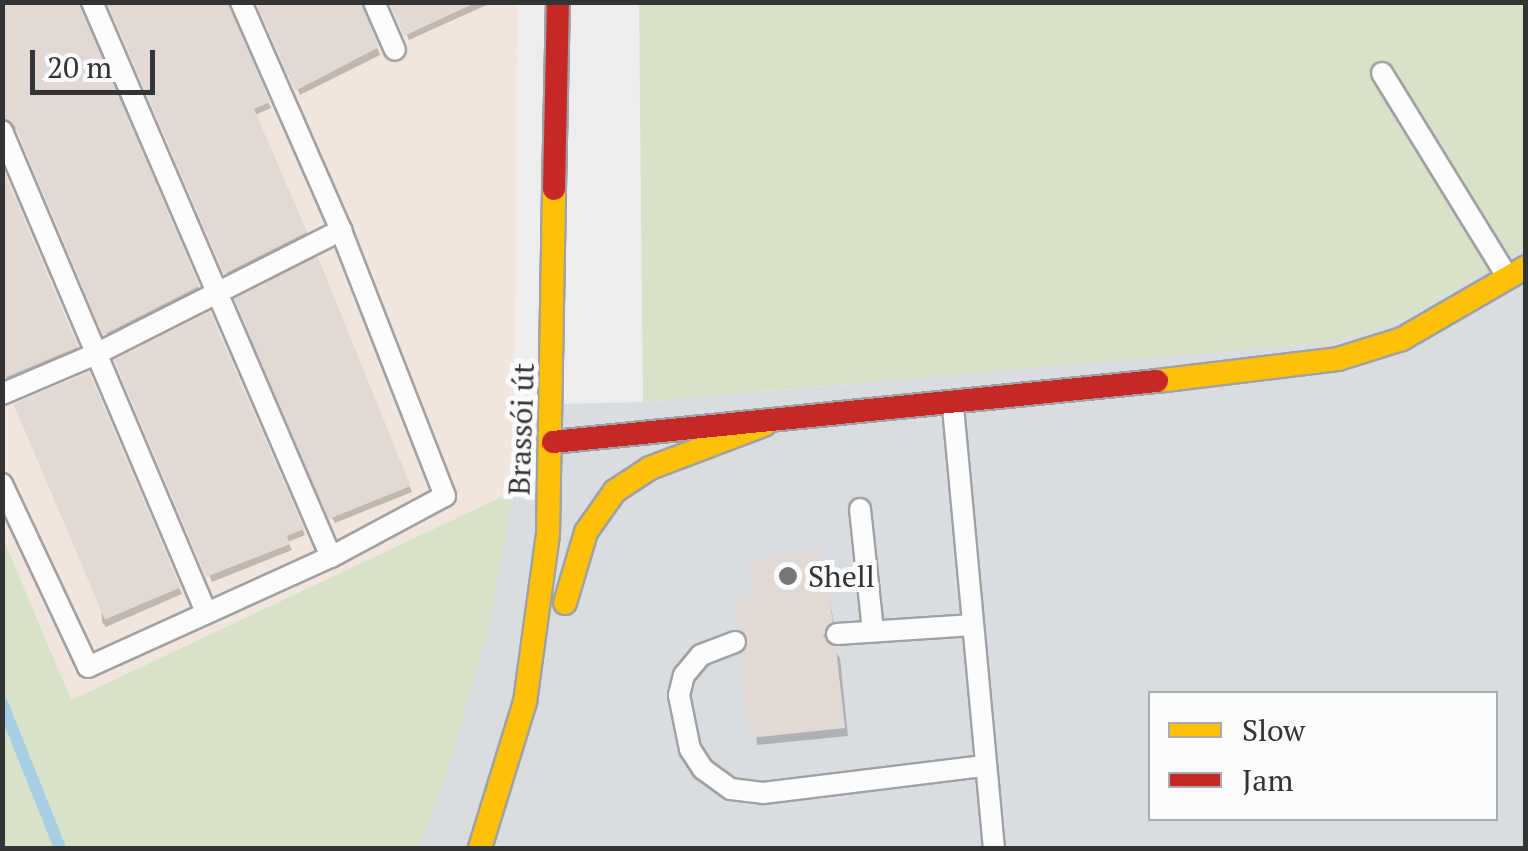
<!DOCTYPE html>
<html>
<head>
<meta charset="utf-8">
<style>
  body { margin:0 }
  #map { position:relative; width:1528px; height:851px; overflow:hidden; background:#ededee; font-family:"PT Serif",serif }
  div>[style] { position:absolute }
  .built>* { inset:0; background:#d9dde1 }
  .industrial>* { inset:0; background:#f0e6dd }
  .green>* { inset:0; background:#d8e2c9 }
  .shadow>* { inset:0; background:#0003 }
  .stream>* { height:12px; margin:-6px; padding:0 6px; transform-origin:6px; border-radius:6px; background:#a6cee4 }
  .building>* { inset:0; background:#e3d9d4; transform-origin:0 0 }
  .roads { filter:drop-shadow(2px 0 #a1a1a2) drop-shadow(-2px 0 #a1a1a2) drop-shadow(0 2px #a1a1a2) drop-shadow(0 -2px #a1a1a2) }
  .lane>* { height:20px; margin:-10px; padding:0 10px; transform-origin:10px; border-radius:10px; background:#fcfcfc }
  .slow>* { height:22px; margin:-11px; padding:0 11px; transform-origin:11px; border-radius:11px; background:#ffc107 }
  .jam>* { height:22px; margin:-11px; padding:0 11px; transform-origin:11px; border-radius:11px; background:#c62828 }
  .dots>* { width:28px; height:28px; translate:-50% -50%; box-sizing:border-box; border:5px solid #f9fbfd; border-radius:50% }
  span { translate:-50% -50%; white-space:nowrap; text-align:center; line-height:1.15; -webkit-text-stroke:10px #f9fbfd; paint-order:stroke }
  .street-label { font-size:30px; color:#333434 }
  .poi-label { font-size:30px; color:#333434 }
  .left { translate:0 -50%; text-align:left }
  .frame { position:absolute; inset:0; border:5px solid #333434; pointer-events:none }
  .legend { position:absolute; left:1148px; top:691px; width:350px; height:130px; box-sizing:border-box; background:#f9fbfd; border:2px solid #aaabad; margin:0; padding:12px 18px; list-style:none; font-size:30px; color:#333434 }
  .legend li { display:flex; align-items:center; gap:20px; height:50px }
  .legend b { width:50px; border:2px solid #aaabad }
  .scale { position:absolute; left:30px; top:50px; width:125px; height:45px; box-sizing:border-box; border:5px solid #333434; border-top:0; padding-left:12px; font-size:30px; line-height:35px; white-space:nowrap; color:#333434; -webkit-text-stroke:8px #f9fbfd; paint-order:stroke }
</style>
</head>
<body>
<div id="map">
  <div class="built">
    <i style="clip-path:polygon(evenodd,1525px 248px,1525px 848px,418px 848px,448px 771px,488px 632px,514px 491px,514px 405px,644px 402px,1331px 342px,1525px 248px,1150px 694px,1496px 694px,1496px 818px,1150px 818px,1150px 694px)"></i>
  </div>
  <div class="industrial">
    <i style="clip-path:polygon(2px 3px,517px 3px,514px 491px,70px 700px,3px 538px)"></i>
  </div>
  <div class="green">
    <i style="clip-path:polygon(639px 3px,1525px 3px,1525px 248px,1398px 322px,1331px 342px,643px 402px)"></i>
    <i style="clip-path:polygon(514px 491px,488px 632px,448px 771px,418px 848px,3px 848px,3px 538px,71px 700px)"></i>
  </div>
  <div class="shadow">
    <i style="clip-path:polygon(2px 2px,86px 2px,81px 15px,201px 293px,109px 339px,20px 131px,2px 123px)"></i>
    <i style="clip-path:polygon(110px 2px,232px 2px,230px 16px,271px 108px,255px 115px,309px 238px,229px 278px)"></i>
    <i style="clip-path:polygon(259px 2px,366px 2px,362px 9px,380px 55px,300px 95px)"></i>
    <i style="clip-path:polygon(392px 2px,490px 2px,491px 3px,409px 40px)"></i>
    <i style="clip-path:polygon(2px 171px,80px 353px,9px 383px,4px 372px)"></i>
    <i style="clip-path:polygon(320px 266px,412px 492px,335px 523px,332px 518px)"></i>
    <i style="clip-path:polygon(213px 320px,305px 535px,288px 542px,292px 550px,212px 582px,117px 361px)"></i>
    <i style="clip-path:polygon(91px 381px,182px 594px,106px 627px,102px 622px)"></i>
    <i style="clip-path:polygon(819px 553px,836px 631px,828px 643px,840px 658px,848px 736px,757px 745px,750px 641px,740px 628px,757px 601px)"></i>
  </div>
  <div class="stream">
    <i style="left:2px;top:703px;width:156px;rotate:68.2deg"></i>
  </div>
  <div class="building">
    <i style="clip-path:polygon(2px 2px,79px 2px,199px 286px,103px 335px,15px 126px,2px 117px)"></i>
    <i style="clip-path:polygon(107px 2px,228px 2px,270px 102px,254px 109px,307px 232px,224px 274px)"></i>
    <i style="clip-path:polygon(256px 2px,361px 2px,379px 47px,295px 91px)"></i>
    <i style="clip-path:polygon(389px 2px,477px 2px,404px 36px)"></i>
    <i style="clip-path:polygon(2px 167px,78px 347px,4px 378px,2px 375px)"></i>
    <i style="left:318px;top:257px;width:247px;height:93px;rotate:68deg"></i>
    <i style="clip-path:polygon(210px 312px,304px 529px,287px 536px,290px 544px,206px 577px,114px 360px)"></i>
    <i style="left:89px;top:372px;width:234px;height:82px;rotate:67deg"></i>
    <i style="clip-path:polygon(821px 551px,833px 621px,823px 636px,836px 648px,845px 728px,750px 738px,741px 654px,748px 638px,738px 629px,735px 601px,754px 599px,749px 560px)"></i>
  </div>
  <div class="roads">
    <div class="lane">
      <i style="left:92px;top:2px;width:604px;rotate:66.7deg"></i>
      <i style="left:374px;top:2px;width:52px;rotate:66.4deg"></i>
      <i style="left:1382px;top:73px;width:238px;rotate:58.4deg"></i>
      <i style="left:2px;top:131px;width:522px;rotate:67.02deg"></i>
      <i style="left:2px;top:394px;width:102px;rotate:-23.1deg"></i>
      <i style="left:96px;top:354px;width:275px;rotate:-26.8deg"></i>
      <i style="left:953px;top:407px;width:443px;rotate:84.7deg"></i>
      <i style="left:2px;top:484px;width:202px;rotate:64.8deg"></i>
      <i style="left:88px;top:667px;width:267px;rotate:-24.4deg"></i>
      <i style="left:331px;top:557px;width:129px;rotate:-28.2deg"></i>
      <i style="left:445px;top:496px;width:286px;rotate:-111.4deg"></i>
      <i style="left:341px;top:230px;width:249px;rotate:-113.7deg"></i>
      <i style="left:860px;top:509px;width:123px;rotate:83.9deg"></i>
      <i style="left:837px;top:634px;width:136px;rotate:-3.8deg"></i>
      <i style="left:735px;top:642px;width:36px;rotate:159deg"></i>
      <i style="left:701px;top:655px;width:26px;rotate:130deg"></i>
      <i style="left:684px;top:675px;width:21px;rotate:104deg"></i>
      <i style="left:679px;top:695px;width:55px;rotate:78.5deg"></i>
      <i style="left:690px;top:749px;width:24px;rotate:57deg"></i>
      <i style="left:703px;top:769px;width:34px;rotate:36deg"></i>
      <i style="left:731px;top:789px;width:32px;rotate:7deg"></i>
      <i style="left:763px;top:793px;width:223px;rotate:-7deg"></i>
    </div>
    <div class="slow">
      <i style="left:1157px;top:381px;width:182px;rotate:-6.9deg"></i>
      <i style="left:1338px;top:359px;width:67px;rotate:-17.4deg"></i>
      <i style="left:1402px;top:339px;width:143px;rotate:-30.1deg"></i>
      <i style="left:565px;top:603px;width:74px;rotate:-73.5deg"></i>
      <i style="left:586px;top:532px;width:50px;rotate:-54.7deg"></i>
      <i style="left:615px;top:491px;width:42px;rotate:-33.3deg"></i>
      <i style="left:650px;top:468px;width:122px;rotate:-20.7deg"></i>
      <i style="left:480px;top:848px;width:153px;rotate:-72.9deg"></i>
      <i style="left:525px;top:702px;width:169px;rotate:-82.2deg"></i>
      <i style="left:548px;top:535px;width:346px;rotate:-89deg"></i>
    </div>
    <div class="jam">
      <i style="left:554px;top:189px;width:187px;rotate:-88.8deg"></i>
      <i style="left:553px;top:442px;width:607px;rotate:-5.77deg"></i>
    </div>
  </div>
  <div class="dots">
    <i style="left:788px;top:576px;background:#747575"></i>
  </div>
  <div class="street-label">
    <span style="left:521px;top:429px;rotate:-88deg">Brassói út</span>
  </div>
  <div class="poi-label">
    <span class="left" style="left:808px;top:576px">Shell</span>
  </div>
  <div class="frame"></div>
  <ul class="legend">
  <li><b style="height:12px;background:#ffc107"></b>Slow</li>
  <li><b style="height:12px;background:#c62828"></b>Jam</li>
  </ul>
  <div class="scale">20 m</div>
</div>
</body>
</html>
